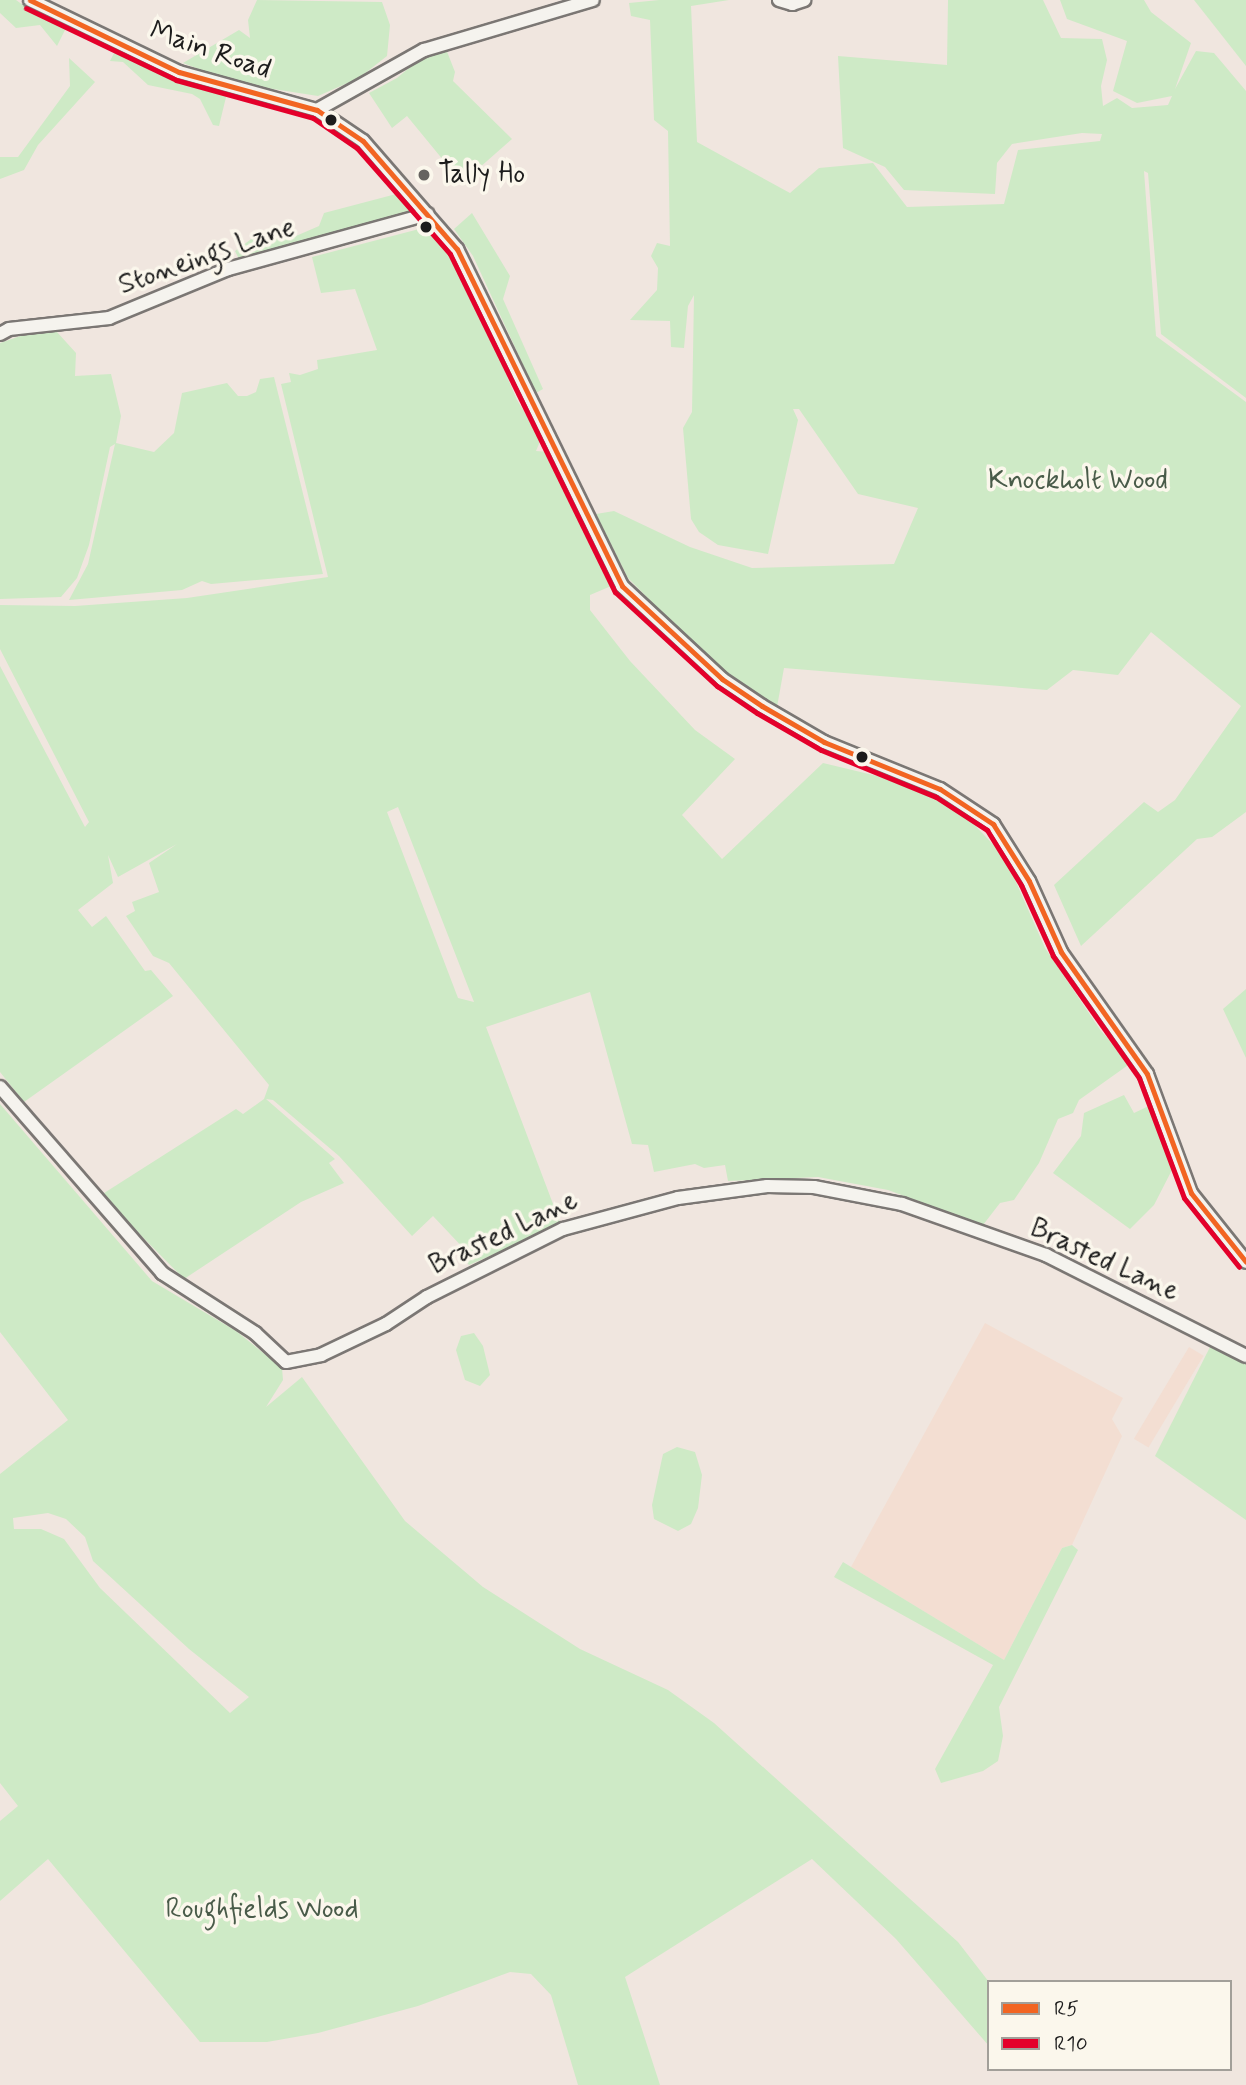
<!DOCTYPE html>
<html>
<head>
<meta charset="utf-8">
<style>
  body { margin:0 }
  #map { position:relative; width:1246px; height:2085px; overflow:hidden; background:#f0e6df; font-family:Mynerve,sans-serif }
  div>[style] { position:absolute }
  .built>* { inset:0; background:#f3ded2; transform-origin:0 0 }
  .green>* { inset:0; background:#ceeac6 }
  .roads { filter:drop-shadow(2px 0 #7b7774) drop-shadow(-2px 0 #7b7774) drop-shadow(0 2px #7b7774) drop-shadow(0 -2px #7b7774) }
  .minor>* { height:12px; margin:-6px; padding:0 6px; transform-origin:6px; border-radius:6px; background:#f5f3ee }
  .bus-1>* { height:5px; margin:-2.5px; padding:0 2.5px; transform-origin:2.5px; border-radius:2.5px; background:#f26522 }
  .bus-2>* { height:5px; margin:-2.5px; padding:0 2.5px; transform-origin:2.5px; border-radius:2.5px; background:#e4002b }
  .dots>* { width:19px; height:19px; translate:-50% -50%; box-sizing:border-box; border:4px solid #fbf7ec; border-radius:50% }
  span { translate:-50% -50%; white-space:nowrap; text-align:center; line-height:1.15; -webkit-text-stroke:7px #fbf7ec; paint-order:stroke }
  .street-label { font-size:28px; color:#1c1c1c }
  .poi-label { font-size:28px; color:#1c1c1c }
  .left { translate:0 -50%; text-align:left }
  .park-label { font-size:28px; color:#495b49 }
  .legend { position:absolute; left:987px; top:1980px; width:245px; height:91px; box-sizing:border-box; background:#fbf7ec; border:2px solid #a29f99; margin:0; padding:9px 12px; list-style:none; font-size:21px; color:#1c1c1c }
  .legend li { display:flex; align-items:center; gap:14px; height:35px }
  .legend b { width:35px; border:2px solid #a29f99 }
</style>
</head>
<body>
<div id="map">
  <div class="built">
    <i style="clip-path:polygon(985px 1323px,1123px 1398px,1112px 1419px,1122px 1436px,1072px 1545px,1062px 1548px,1004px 1660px,851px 1567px)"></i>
    <i style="left:1189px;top:1347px;width:17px;height:107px;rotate:31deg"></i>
  </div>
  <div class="green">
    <i style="clip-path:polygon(0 0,16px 0,41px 18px,67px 26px,57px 46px,40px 25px,16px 28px,0 13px)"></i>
    <i style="clip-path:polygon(257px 0,382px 2px,390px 25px,387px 56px,359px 78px,318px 96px,235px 83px,183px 63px,239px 30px,250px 38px,248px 20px)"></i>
    <i style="clip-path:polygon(659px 0,729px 0,691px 6px,697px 142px,790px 193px,819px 168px,873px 163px,907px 207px,1004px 204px,1018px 150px,1100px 141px,1102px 134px,1082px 133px,1012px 144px,997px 163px,995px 194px,904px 190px,885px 167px,843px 148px,838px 56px,947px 65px,948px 0,1043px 0,1061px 38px,1102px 39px,1107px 60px,1101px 86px,1103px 106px,1117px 98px,1132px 108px,1168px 105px,1172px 96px,1137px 103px,1113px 91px,1127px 41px,1067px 19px,1060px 0,1144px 0,1151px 12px,1191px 43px,1175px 89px,1196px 51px,1214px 53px,1246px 91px,1246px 398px,1161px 334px,1148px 173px,1144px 171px,1156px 336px,1246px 402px,1246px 812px,1212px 837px,1197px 839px,1081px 946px,1054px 885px,1144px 802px,1158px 812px,1175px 800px,1241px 706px,1151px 632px,1118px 675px,1073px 670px,1047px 690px,784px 668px,777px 707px,719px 670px,628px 578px,596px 514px,614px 511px,690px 547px,752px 568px,894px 564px,918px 508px,858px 494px,799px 409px,793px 409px,798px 420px,768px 554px,718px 545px,699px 532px,691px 519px,683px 428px,692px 412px,694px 295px,688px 306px,684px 348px,671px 347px,670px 321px,630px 320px,657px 290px,658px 268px,651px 256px,657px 243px,670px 246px,668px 131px,654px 120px,650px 20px,631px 16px,629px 3px)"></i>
    <i style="clip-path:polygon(1194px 0,1246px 0,1246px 66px)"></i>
    <i style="clip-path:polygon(446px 49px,455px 72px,453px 81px,512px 139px,462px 183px,407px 116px,392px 128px,369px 93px,397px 78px,422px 57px)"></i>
    <i style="clip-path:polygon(115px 51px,177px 81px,227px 93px,219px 126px,213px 125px,200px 99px,192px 94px,148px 85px,123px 62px,110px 61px)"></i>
    <i style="clip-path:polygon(69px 58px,95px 82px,38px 145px,24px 170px,0 179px,0 157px,18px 157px,70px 86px)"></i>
    <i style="clip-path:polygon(400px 193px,416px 211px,240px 261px,235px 251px,254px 237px,289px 239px,319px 226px,324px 213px)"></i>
    <i style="clip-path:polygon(472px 213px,510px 276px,503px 299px,543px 389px,536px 393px,473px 256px,454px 229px)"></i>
    <i style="clip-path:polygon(evenodd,423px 228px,443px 245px,480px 313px,517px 400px,541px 439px,536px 451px,549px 452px,616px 584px,590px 595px,590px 610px,630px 661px,695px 730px,735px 759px,682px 815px,722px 859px,823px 763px,898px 781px,964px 814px,1005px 857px,1045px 948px,1101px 1031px,1131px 1063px,1079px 1100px,1073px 1113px,1058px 1119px,1039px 1163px,1014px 1200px,1000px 1203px,983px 1225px,888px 1190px,818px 1177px,728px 1181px,725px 1165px,704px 1168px,695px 1164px,654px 1172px,648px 1145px,632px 1144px,590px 992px,486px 1027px,561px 1225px,469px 1265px,460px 1255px,467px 1252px,433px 1216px,412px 1236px,339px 1156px,273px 1100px,266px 1099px,335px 1159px,329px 1163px,344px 1183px,301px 1202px,184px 1279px,101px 1195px,236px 1109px,243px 1114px,264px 1099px,269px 1085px,169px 963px,153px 956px,126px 916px,135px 911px,132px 902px,159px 892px,149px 863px,177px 844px,118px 877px,108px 855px,113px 883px,78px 910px,92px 927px,106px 916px,145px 971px,151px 970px,173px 996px,24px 1102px,0 1072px,0 666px,85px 827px,89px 822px,0 649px,0 605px,75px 606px,187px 598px,328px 577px,281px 384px,291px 382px,289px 373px,300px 375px,318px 369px,317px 360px,377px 350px,355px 289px,321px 293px,312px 257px,423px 228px,398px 807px,474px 1002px,458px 998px,387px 812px,398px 807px)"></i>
    <i style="clip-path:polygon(32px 332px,57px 332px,76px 353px,75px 376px,111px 374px,121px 416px,116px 443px,154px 452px,174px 433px,182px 393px,227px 383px,238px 396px,247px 396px,256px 392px,260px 379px,274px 377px,323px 574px,211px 584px,202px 581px,182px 590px,69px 600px,88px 564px,115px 444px,110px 447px,89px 545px,77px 578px,61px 597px,0 599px,0 343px)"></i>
    <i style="clip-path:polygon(1246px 989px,1246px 1058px,1223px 1009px)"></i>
    <i style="clip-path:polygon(1124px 1095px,1134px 1113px,1151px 1105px,1174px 1166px,1154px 1205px,1130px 1229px,1053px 1173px,1081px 1136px,1084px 1113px)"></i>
    <i style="clip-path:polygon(evenodd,0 1104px,152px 1281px,236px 1331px,282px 1368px,283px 1380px,266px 1407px,302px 1377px,405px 1521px,483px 1587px,580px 1649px,668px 1690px,714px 1723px,958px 1942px,989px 1982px,989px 2046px,896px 1939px,812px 1859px,625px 1977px,660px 2085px,578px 2085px,551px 1995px,531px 1974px,510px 1972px,418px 2006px,318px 2033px,267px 2042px,200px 2042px,48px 1859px,0 1901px,0 1821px,18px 1806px,0 1783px,0 1474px,68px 1420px,0 1332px,0 1104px,48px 1513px,66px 1519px,85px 1537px,93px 1561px,189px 1649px,249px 1697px,230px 1713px,100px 1588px,64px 1539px,41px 1529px,14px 1529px,13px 1518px,48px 1513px)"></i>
    <i style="clip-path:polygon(474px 1333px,483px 1346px,490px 1375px,480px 1386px,465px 1380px,456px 1350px,461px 1336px)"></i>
    <i style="clip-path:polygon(1210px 1347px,1246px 1362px,1246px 1520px,1155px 1456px)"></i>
    <i style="clip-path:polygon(677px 1447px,695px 1452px,702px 1475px,698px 1508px,691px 1524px,678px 1531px,654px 1519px,652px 1505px,663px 1454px)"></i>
    <i style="clip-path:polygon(1072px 1545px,1078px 1550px,999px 1707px,1003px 1736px,998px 1761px,983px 1771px,941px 1783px,935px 1769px,993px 1665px,834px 1577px,843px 1562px,1004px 1660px,1062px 1548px)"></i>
  </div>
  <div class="roads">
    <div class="minor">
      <i style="left:30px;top:0;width:165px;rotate:25.8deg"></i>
      <i style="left:179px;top:72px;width:143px;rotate:15.4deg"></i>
      <i style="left:317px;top:110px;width:55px;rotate:34deg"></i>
      <i style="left:363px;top:141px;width:143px;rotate:49deg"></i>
      <i style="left:457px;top:249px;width:375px;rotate:63.9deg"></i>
      <i style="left:622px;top:586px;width:137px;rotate:42.9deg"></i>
      <i style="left:722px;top:679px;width:48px;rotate:34deg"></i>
      <i style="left:762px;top:706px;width:72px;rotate:30.1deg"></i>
      <i style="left:824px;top:742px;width:125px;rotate:22.1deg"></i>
      <i style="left:940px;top:789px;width:64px;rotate:33.4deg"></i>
      <i style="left:993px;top:824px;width:67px;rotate:57.7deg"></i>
      <i style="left:1029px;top:881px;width:78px;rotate:65.7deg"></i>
      <i style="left:1061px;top:952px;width:149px;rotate:54.8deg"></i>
      <i style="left:1147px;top:1074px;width:127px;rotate:69.7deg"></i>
      <i style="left:1191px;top:1193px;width:88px;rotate:51.4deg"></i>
      <i style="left:779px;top:0;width:14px;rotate:17deg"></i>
      <i style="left:792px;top:4px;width:13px;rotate:-18deg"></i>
      <i style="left:317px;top:110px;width:123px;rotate:-29.3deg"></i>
      <i style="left:424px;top:50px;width:176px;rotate:-16.5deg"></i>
      <i style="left:0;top:334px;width:10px;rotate:-29deg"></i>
      <i style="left:9px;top:329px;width:101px;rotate:-6.3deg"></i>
      <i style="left:109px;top:318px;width:129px;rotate:-22.4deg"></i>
      <i style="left:228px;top:269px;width:207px;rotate:-15.4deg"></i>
      <i style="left:0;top:1087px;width:247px;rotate:48.9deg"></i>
      <i style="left:162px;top:1273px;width:111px;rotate:32.8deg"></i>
      <i style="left:255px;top:1333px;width:42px;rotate:43.1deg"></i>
      <i style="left:286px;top:1362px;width:36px;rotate:-11deg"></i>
      <i style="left:321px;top:1355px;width:72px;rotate:-25.5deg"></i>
      <i style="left:386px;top:1324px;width:49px;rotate:-33.4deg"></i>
      <i style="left:427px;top:1297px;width:152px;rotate:-26.6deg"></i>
      <i style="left:563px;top:1229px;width:119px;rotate:-15.1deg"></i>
      <i style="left:678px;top:1198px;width:90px;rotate:-7.7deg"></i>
      <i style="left:767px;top:1186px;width:47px;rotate:1.2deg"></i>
      <i style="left:814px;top:1187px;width:90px;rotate:10.9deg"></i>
      <i style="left:902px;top:1204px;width:153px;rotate:19.5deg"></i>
      <i style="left:1046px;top:1255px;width:224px;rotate:26.8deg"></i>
    </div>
  </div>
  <div class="bus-1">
    <i style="left:30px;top:0;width:165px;rotate:25.8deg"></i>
    <i style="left:179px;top:72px;width:143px;rotate:15.4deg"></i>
    <i style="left:317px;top:110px;width:55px;rotate:34deg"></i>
    <i style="left:363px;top:141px;width:143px;rotate:49deg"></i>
    <i style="left:457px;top:249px;width:375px;rotate:63.9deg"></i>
    <i style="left:622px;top:586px;width:137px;rotate:42.9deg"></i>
    <i style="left:722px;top:679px;width:48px;rotate:34deg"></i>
    <i style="left:762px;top:706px;width:72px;rotate:30.1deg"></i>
    <i style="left:824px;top:742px;width:125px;rotate:22.1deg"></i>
    <i style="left:940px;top:789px;width:64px;rotate:33.4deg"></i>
    <i style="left:993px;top:824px;width:67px;rotate:57.7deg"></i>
    <i style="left:1029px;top:881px;width:78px;rotate:65.7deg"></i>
    <i style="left:1061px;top:952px;width:149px;rotate:54.8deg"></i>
    <i style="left:1147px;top:1074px;width:127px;rotate:69.7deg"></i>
    <i style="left:1191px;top:1193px;width:88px;rotate:51.4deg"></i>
  </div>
  <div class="bus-2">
    <i style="left:26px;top:8px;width:166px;rotate:25.6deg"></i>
    <i style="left:176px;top:80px;width:142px;rotate:15.5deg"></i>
    <i style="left:313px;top:118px;width:53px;rotate:34.3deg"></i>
    <i style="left:357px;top:148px;width:141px;rotate:48.7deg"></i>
    <i style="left:450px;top:254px;width:376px;rotate:64deg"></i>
    <i style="left:615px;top:592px;width:139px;rotate:42.7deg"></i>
    <i style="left:717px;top:686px;width:48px;rotate:34deg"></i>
    <i style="left:757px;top:713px;width:74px;rotate:30deg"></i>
    <i style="left:821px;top:750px;width:124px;rotate:22.2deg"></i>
    <i style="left:936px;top:797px;width:61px;rotate:32.9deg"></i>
    <i style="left:987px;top:830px;width:65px;rotate:58.3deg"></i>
    <i style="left:1021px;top:885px;width:78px;rotate:65.7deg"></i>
    <i style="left:1053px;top:956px;width:149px;rotate:54.8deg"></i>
    <i style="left:1139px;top:1078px;width:128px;rotate:69.4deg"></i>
    <i style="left:1184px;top:1198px;width:88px;rotate:51.4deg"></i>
  </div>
  <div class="dots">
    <i style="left:331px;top:120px;background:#1c1c1c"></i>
    <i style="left:424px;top:175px;background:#666360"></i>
    <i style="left:426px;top:227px;background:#1c1c1c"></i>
    <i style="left:862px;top:757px;background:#1c1c1c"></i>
  </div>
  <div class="street-label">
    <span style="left:210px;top:51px;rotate:19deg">Main Road</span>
    <span style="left:207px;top:257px;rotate:-19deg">Stoneings Lane</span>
    <span style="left:504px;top:1234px;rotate:-25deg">Brasted Lane</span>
    <span style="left:1104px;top:1261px;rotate:25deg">Brasted Lane</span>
  </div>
  <div class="poi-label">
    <span class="left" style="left:438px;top:175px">Tally Ho</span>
  </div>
  <div class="park-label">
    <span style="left:1078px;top:481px">Knockholt Wood</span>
    <span style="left:262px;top:1910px">Roughfields Wood</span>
  </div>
  <ul class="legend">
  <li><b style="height:9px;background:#f26522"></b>R5</li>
  <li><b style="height:9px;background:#e4002b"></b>R10</li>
  </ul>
</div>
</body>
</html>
